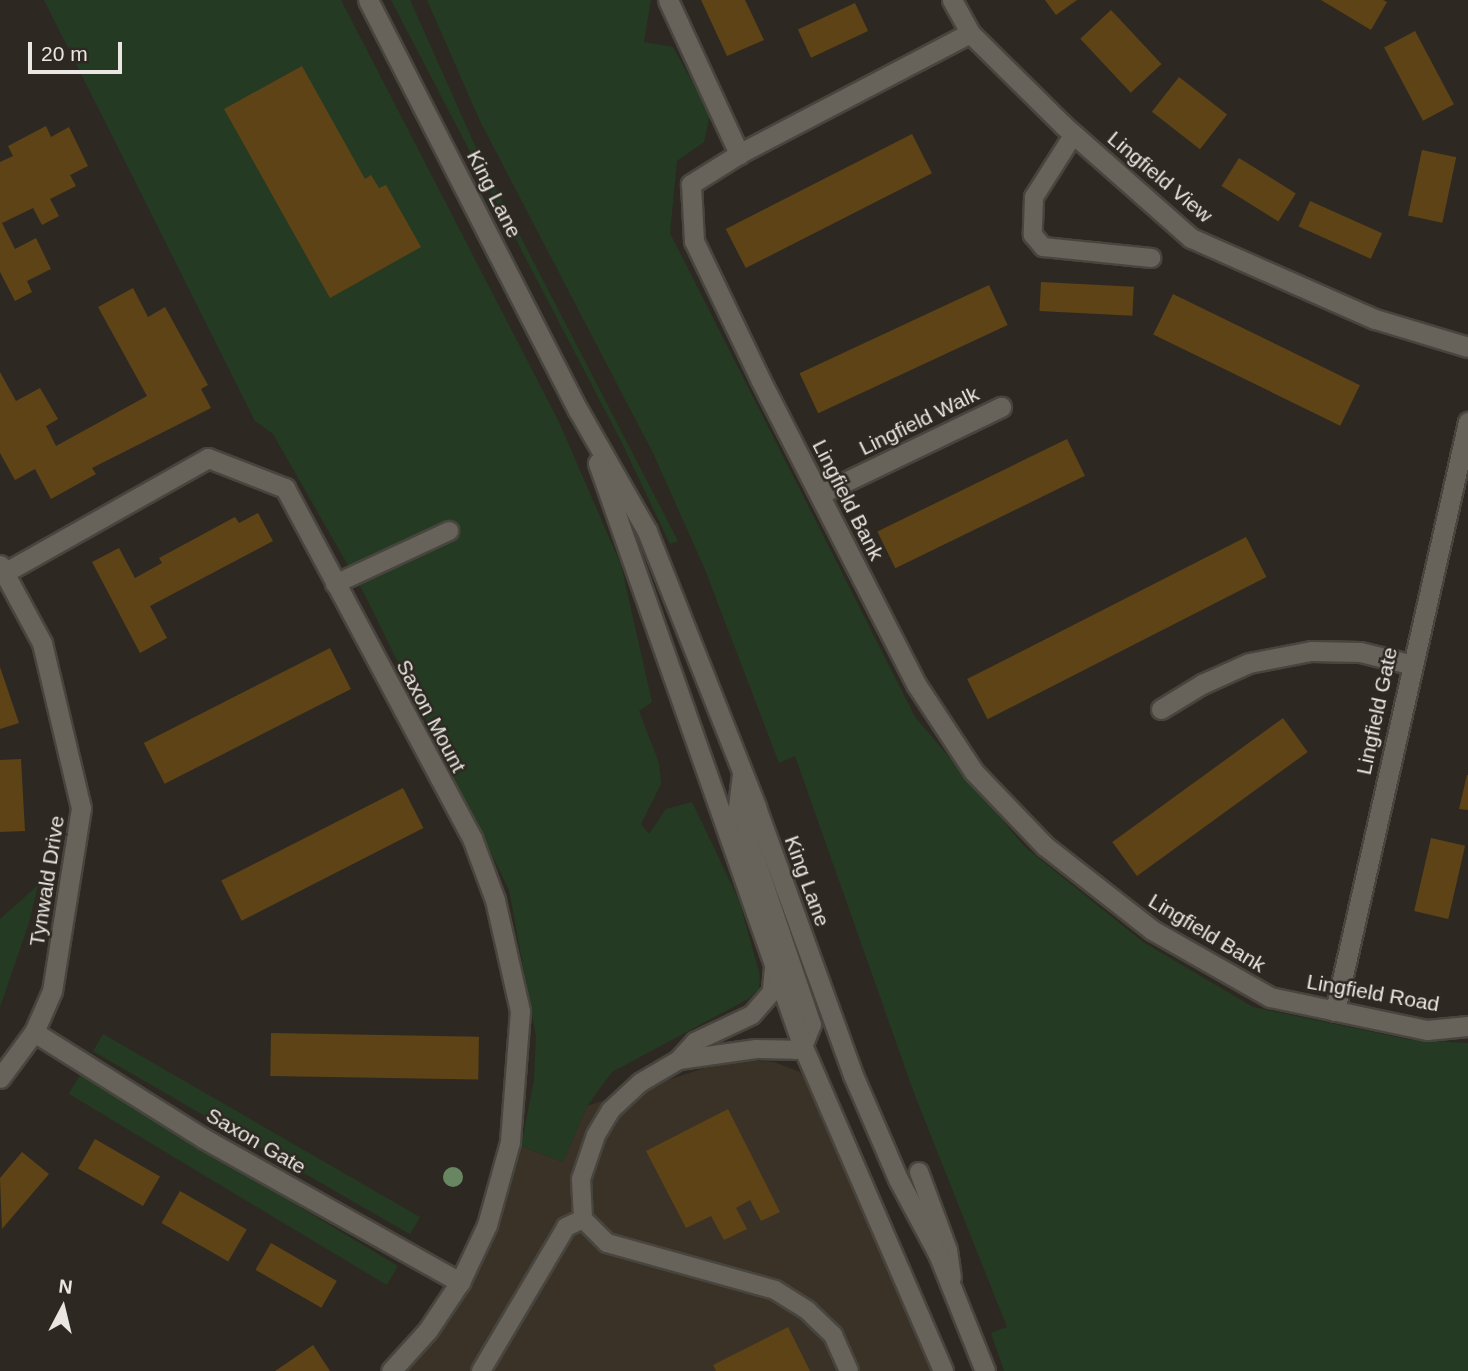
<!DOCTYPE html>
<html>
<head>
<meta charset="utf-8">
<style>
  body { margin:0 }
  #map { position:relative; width:1468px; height:1371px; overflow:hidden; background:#2d2922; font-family:Arial,sans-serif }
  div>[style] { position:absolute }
  .built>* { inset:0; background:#3a3226 }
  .green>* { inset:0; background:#243a23; transform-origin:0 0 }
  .building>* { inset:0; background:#5e4316; transform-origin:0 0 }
  .roads { filter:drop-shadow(2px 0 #48453f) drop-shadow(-2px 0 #48453f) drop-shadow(0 2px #48453f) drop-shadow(0 -2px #48453f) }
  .service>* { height:18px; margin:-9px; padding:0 9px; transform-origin:9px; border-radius:9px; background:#67625a }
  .minor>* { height:19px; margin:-9.5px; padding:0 9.5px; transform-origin:9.5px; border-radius:9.5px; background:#67625a }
  .tertiary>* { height:19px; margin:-9.5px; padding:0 9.5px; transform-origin:9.5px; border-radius:9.5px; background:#67625a }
  .trees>* { width:20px; height:20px; margin:-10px; border-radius:50%; background:#698662 }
  span { translate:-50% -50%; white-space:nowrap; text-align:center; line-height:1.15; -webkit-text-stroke:5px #2d2922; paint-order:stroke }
  .street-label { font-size:21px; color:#eae7e2 }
  .north { position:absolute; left:28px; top:1273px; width:70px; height:70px; -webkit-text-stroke:5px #2d2922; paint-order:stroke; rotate:7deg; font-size:19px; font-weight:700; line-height:28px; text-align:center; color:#eae7e2 }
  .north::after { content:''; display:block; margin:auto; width:24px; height:32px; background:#eae7e2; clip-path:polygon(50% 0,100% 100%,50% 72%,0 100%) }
  .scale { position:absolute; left:28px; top:42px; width:94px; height:32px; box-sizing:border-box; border:4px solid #eae7e2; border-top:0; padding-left:9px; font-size:21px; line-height:24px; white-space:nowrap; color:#eae7e2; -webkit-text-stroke:5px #2d2922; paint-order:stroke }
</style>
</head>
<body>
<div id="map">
  <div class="built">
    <i style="clip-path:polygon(733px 1059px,774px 1062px,800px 1072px,832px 1121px,943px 1371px,391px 1371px,460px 1282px,510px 1142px,563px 1162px,587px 1106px)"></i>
  </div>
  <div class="green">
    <i style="clip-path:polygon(44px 0,341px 0,559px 422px,621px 565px,652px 702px,639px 711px,659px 763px,661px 784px,641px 824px,649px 834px,666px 809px,692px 802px,739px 900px,760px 976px,759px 989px,748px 999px,612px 1072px,587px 1106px,563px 1162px,521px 1146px,534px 1080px,536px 1036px,509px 890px,365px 595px,273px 434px,255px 421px)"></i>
    <i style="clip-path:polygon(391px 0,410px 0,485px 168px,678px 541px,670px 544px,621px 441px)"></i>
    <i style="clip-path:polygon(427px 0,651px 0,644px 42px,673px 47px,710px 114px,704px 142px,677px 161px,670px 233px,915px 717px,1025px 847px,1143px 942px,1253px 1007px,1411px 1040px,1468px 1043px,1468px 1371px,1004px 1371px,991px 1333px,1007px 1327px,914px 1093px,795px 756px,779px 763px,704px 567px,653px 453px,480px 121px)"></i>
    <i style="clip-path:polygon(38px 885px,29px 923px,0 1007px,0 919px)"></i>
    <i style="left:103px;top:1034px;width:366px;height:20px;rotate:30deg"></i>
    <i style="left:80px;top:1075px;width:371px;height:22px;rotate:31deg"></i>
  </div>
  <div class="building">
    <i style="clip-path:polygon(701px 0,745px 0,764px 40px,727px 56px)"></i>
    <i style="clip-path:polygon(1045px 0,1077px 0,1056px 15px)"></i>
    <i style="clip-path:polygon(1321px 0,1383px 0,1387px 2px,1371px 30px)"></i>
    <i style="left:855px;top:3px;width:31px;height:63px;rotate:65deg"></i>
    <i style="left:1111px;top:10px;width:74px;height:42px;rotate:47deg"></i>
    <i style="left:1415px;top:31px;width:83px;height:35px;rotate:62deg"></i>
    <i style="clip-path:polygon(302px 66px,365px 179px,371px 175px,379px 188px,386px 185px,421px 247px,330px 298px,224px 109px)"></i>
    <i style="left:1179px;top:77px;width:61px;height:44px;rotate:38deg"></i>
    <i style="clip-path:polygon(46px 126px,51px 137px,69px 127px,88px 166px,70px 175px,76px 186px,50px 199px,59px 216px,42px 225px,33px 208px,2px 223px,15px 249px,36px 238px,51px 269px,27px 281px,32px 292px,15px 301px,0 272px,0 162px,13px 156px,8px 146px)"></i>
    <i style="left:912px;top:134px;width:44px;height:209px;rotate:63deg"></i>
    <i style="left:1422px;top:150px;width:35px;height:67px;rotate:12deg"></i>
    <i style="left:1239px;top:158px;width:67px;height:33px;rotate:32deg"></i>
    <i style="left:1310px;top:201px;width:79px;height:28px;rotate:24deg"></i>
    <i style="left:1041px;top:282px;width:93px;height:29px;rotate:3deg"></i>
    <i style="left:989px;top:285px;width:44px;height:209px;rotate:65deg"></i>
    <i style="clip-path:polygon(133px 288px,148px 317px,165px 307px,208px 385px,201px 389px,211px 408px,92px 468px,96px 474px,51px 499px,35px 469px,15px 480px,0 453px,0 372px,16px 401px,40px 388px,58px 419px,46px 426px,56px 446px,147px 396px,98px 307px)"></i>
    <i style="left:1173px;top:294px;width:208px;height:45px;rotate:26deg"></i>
    <i style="left:1067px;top:439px;width:41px;height:211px;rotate:64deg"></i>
    <i style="clip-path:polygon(258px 513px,273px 541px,150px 606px,167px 638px,140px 653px,92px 562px,119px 548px,135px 578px,162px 563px,159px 558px,235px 517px,239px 523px)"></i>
    <i style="left:1246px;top:537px;width:45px;height:313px;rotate:63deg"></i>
    <i style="left:330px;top:648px;width:46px;height:209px;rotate:63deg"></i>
    <i style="clip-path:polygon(0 667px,19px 723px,0 729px)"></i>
    <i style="left:1283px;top:718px;width:42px;height:211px;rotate:54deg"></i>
    <i style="clip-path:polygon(21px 759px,25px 831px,0 832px,0 760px)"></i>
    <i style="clip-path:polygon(1467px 775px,1468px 775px,1468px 810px,1459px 809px)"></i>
    <i style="left:403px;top:788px;width:45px;height:204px;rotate:63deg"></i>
    <i style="left:1431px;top:838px;width:35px;height:75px;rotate:13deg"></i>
    <i style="left:271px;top:1033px;width:208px;height:43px;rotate:1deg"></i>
    <i style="clip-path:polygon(728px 1109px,780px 1212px,761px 1221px,750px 1200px,736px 1208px,747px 1229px,724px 1240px,711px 1216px,686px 1228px,646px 1151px)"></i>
    <i style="left:95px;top:1139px;width:75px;height:34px;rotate:30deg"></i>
    <i style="clip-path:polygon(22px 1152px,49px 1174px,2px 1229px,0 1178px)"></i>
    <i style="left:180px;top:1191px;width:77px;height:37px;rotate:30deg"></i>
    <i style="left:271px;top:1243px;width:76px;height:31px;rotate:30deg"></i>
    <i style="clip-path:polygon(788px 1327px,810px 1371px,716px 1371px,713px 1365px)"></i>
    <i style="clip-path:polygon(313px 1345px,330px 1371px,275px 1371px,284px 1365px)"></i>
  </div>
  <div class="roads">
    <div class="service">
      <i style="left:1074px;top:134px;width:75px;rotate:122.4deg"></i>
      <i style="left:1034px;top:197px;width:38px;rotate:92deg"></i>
      <i style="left:1033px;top:235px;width:16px;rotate:50deg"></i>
      <i style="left:1043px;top:247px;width:109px;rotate:5.8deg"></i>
      <i style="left:335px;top:584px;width:126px;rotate:-24.9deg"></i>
      <i style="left:774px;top:967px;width:25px;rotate:95deg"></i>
      <i style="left:772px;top:992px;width:30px;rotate:131deg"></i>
      <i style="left:752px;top:1015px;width:63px;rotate:154.7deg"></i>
      <i style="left:695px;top:1042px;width:24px;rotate:132deg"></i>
      <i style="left:679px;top:1060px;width:45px;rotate:149.5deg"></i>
      <i style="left:640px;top:1083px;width:40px;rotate:137deg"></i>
      <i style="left:611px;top:1110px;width:29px;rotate:121deg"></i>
      <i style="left:596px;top:1135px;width:46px;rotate:108.8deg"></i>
      <i style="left:581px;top:1179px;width:40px;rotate:87.1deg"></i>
      <i style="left:583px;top:1219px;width:34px;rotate:45deg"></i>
      <i style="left:607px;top:1243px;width:174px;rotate:15.6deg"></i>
      <i style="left:775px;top:1290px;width:39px;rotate:32deg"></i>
      <i style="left:808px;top:1311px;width:35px;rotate:44deg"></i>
      <i style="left:833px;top:1335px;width:39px;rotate:66deg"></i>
      <i style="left:679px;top:1060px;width:78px;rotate:-8.1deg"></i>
      <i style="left:756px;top:1049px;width:39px;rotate:1deg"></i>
      <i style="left:795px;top:1050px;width:9px;rotate:-21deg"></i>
      <i style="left:803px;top:1047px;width:24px;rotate:-68deg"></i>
      <i style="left:812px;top:1025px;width:230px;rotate:-108.7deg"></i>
      <i style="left:738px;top:807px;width:33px;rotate:-83deg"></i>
      <i style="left:919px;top:1172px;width:83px;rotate:69.6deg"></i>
      <i style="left:948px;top:1250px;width:28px;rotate:82deg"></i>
      <i style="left:481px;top:1371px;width:167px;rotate:-59.4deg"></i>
      <i style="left:566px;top:1227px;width:19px;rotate:-25deg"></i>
    </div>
    <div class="minor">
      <i style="left:668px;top:0;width:170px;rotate:65.2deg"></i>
      <i style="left:952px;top:0;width:38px;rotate:61deg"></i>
      <i style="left:970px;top:33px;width:132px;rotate:44.7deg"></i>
      <i style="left:1064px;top:126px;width:169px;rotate:41.4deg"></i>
      <i style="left:1191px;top:238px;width:201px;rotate:23.8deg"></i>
      <i style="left:1375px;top:319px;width:97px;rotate:16.8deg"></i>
      <i style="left:970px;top:33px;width:261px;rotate:152.4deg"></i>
      <i style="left:739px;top:154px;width:57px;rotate:148deg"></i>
      <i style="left:691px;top:184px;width:57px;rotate:87deg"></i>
      <i style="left:694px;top:241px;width:153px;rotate:64.4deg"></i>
      <i style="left:760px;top:379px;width:343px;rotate:62.9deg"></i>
      <i style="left:916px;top:684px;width:105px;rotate:56.6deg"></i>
      <i style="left:974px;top:772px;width:103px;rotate:46.2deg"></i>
      <i style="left:1045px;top:846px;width:136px;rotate:38.1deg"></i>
      <i style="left:1152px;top:930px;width:136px;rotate:29.6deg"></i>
      <i style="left:1270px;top:997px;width:160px;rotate:11.9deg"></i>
      <i style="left:1427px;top:1030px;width:41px;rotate:-5.6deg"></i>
      <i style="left:820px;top:494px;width:201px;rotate:-25.7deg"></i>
      <i style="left:0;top:565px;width:89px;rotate:61.7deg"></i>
      <i style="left:42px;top:643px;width:170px;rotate:76.7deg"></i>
      <i style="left:81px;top:808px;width:185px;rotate:99deg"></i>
      <i style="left:52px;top:991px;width:45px;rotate:113.7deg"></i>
      <i style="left:34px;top:1032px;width:57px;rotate:126.5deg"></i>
      <i style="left:4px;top:573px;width:234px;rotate:-29.4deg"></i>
      <i style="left:208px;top:458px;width:83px;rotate:21.3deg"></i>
      <i style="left:285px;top:488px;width:397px;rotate:61.9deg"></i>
      <i style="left:472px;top:838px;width:66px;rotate:69.6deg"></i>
      <i style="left:495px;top:900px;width:114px;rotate:77.3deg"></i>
      <i style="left:520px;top:1011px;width:131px;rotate:94.4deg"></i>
      <i style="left:510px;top:1142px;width:86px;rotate:105.5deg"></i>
      <i style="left:487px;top:1225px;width:63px;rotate:115.3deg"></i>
      <i style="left:460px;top:1282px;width:58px;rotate:123.7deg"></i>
      <i style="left:428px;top:1330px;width:55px;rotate:132.1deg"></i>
      <i style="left:1161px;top:709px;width:48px;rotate:-31.4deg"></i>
      <i style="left:1202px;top:684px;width:51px;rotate:-24.1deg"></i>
      <i style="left:1249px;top:663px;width:63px;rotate:-11deg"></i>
      <i style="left:1311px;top:651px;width:49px;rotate:1.2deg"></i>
      <i style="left:1360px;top:652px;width:51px;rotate:13.5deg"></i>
      <i style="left:1335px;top:1011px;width:604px;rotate:-77.28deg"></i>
      <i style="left:34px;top:1032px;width:199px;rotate:32.1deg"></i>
      <i style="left:203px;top:1138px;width:295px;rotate:29.3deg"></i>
    </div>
    <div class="tertiary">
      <i style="left:368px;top:0;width:461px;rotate:62.9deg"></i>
      <i style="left:578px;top:410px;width:139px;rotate:60.3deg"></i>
      <i style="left:647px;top:531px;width:297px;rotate:68.4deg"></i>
      <i style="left:756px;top:807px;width:285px;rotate:70.1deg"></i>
      <i style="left:853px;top:1075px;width:113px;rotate:66.6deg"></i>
      <i style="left:898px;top:1179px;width:85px;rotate:61.9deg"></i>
      <i style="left:938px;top:1254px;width:126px;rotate:68.1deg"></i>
      <i style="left:598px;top:463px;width:619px;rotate:70.66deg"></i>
      <i style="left:803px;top:1047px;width:353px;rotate:66.6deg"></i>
    </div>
  </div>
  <div class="trees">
    <i style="left:453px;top:1177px"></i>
  </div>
  <div class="street-label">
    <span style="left:1160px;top:177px;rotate:40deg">Lingfield View</span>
    <span style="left:494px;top:194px;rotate:63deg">King Lane</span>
    <span style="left:919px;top:421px;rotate:-26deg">Lingfield Walk</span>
    <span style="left:848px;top:500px;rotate:63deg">Lingfield Bank</span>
    <span style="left:1377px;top:711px;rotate:-78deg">Lingfield Gate</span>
    <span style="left:431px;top:716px;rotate:62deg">Saxon Mount</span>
    <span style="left:47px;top:881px;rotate:-81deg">Tynwald Drive</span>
    <span style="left:807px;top:881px;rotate:70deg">King Lane</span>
    <span style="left:1207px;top:933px;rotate:31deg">Lingfield Bank</span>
    <span style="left:1373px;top:993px;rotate:10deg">Lingfield Road</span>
    <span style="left:256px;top:1141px;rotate:30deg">Saxon Gate</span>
  </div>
  <div class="north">N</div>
  <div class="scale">20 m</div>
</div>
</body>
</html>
